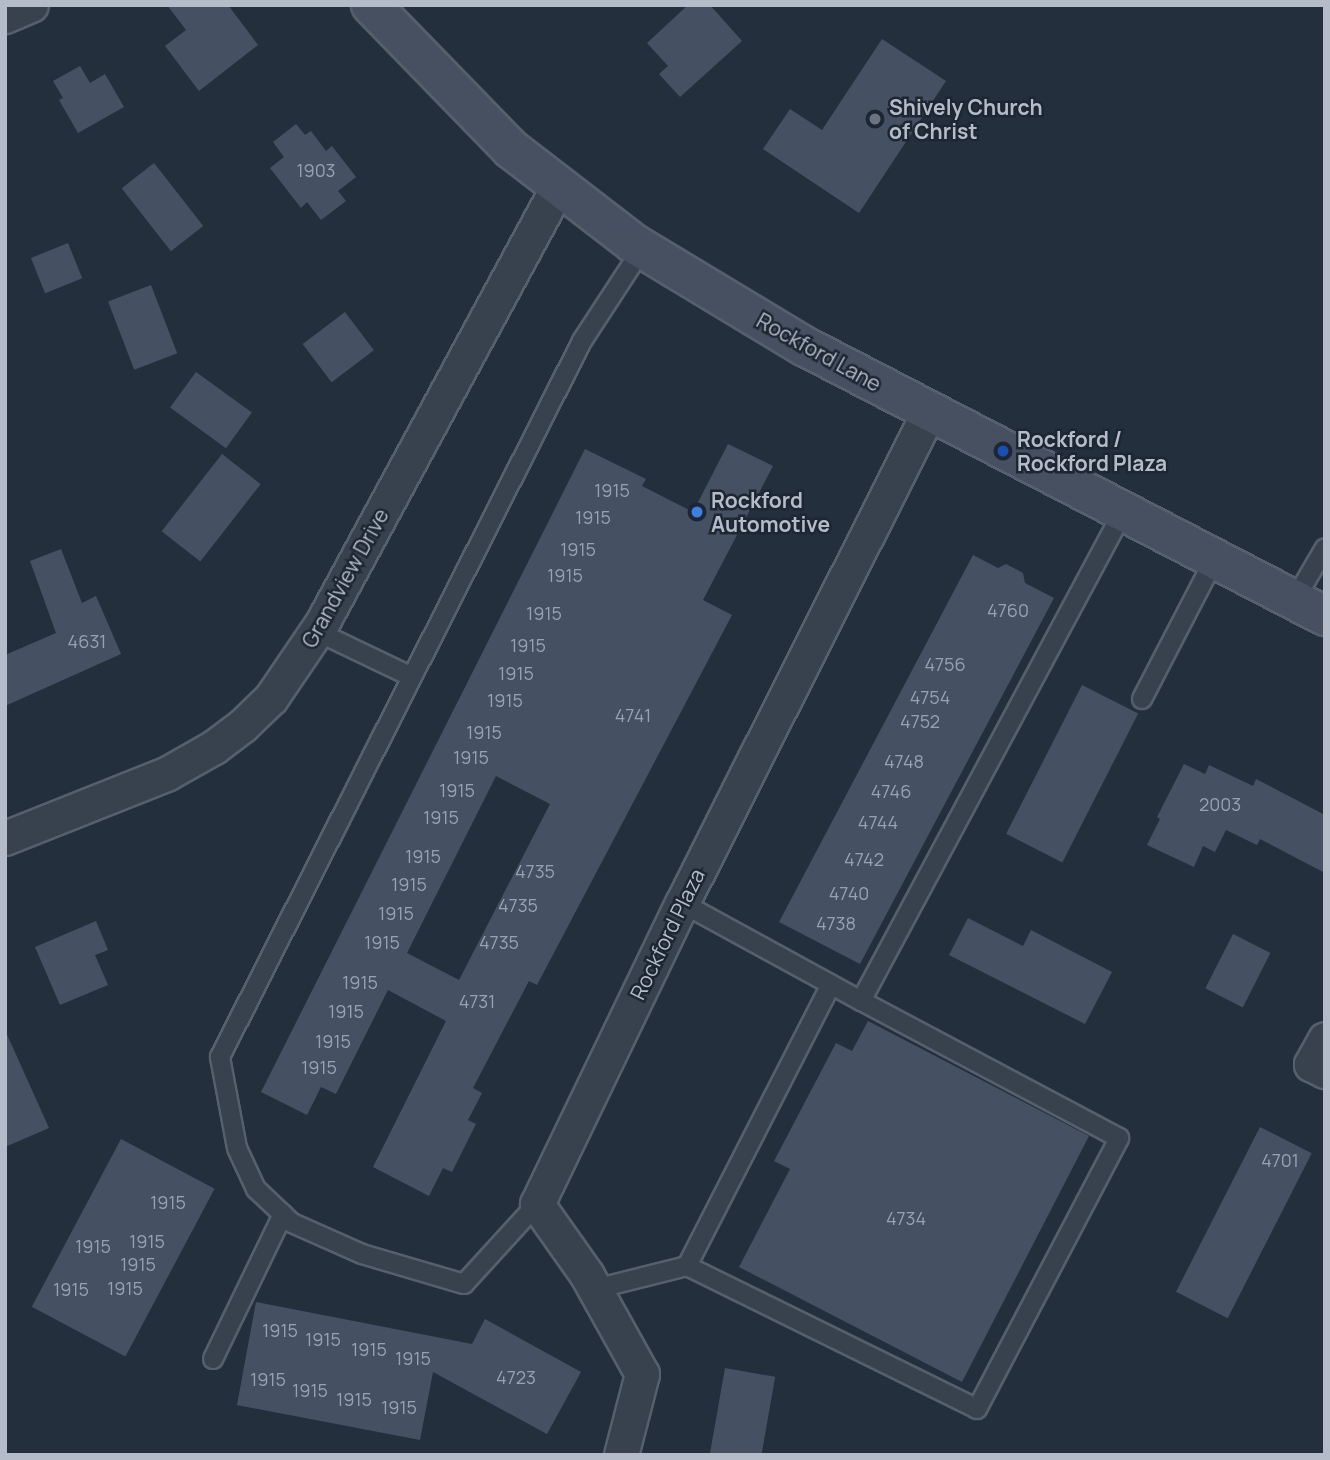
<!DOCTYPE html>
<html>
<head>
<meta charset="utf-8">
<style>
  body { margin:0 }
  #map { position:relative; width:1330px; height:1460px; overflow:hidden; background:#242f3e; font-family:Manrope,sans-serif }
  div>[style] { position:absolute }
  .building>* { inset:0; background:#455162; transform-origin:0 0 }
  .roads { filter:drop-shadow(2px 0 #565f6c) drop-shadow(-2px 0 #565f6c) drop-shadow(0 2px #565f6c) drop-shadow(0 -2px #565f6c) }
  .service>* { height:18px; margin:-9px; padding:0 9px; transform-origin:9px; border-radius:9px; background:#38414e }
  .minor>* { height:33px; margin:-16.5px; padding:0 16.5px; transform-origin:16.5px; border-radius:16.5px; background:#38414e }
  .secondary>* { height:38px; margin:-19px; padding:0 19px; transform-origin:19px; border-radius:19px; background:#465061 }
  .dots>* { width:19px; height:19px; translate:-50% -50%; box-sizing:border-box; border:4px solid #1d2633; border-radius:50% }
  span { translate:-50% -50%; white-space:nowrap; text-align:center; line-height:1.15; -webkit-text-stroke:5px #1d2633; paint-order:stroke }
  .number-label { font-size:18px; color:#98a1af }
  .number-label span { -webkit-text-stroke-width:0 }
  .poi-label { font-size:21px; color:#b4bcc9; font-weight:700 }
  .left { translate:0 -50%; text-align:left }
  .street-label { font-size:21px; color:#b4bcc9 }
  .frame { position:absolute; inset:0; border:7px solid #b4bcc9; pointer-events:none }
</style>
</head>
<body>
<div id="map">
  <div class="building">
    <i style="clip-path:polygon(167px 5px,228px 5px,258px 45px,199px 91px,165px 46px,186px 30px)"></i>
    <i style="clip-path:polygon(688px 5px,710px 5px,742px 41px,680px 97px,659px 74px,668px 66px,647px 43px)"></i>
    <i style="clip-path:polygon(882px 39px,946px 81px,859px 213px,763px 149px,790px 109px,822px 130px)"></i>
    <i style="clip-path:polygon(80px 66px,90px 83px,105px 74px,124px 107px,78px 133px,59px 100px,63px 98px,53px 81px)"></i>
    <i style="clip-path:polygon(296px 124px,305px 135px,311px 131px,326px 151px,332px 146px,356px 177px,338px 191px,346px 201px,321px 220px,307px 202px,301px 208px,270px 168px,284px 157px,273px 142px)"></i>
    <i style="left:154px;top:163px;width:80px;height:41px;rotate:52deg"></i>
    <i style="left:68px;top:243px;width:38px;height:40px;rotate:68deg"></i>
    <i style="left:151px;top:285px;width:73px;height:46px;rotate:69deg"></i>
    <i style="left:345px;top:312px;width:48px;height:53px;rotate:53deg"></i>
    <i style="left:196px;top:372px;width:69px;height:44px;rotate:36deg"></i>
    <i style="clip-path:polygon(evenodd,728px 444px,773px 466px,703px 600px,732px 615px,537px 985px,529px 981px,473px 1088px,482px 1093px,468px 1120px,476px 1124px,452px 1172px,443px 1168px,429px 1196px,373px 1167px,446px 1021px,388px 990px,336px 1094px,321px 1087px,307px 1115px,261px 1092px,585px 449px,646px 479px,642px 486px,693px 512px,728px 444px,496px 776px,550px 804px,459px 980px,407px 953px,496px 776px)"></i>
    <i style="left:222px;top:454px;width:49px;height:98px;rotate:38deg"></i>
    <i style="clip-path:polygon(61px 549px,82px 603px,96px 596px,121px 654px,5px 706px,5px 655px,56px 633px,30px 561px)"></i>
    <i style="clip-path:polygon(973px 555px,998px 568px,1006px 564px,1023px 573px,1025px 583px,1054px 598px,860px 964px,779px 922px)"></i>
    <i style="left:1082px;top:685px;width:63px;height:167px;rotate:27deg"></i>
    <i style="clip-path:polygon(1184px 764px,1205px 774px,1209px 765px,1253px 786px,1256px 779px,1325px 815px,1325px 873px,1260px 839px,1257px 845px,1226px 830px,1215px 852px,1203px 846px,1194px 867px,1147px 845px,1160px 819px,1157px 817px)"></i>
    <i style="clip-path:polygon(968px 918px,1023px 946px,1031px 930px,1112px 972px,1085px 1024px,949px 955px)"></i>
    <i style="clip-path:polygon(96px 921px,108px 950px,95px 955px,108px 985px,60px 1005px,35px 947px)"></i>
    <i style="left:1233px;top:934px;width:42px;height:61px;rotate:27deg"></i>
    <i style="clip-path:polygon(868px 1021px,1089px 1136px,962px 1382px,739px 1267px,790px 1169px,774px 1161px,836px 1043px,852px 1051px)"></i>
    <i style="clip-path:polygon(5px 1030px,49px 1128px,5px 1147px)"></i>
    <i style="left:1260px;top:1127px;width:58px;height:185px;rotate:27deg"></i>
    <i style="left:121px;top:1139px;width:106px;height:190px;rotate:28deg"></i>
    <i style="clip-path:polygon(256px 1302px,472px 1344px,485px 1319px,581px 1372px,547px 1434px,433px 1372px,420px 1440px,237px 1405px)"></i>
    <i style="left:725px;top:1368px;width:51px;height:88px;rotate:10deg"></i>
  </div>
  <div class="roads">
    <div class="service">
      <i style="left:1294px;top:601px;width:61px;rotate:-59.7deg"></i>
      <i style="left:316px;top:631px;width:106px;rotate:25.6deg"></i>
      <i style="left:1142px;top:699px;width:157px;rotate:-62.6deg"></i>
      <i style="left:682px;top:903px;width:204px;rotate:28.7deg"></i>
      <i style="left:537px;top:1204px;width:108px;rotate:132.4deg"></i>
      <i style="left:464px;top:1284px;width:106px;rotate:-163.6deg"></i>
      <i style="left:362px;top:1254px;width:77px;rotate:-156.1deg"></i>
      <i style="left:292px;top:1223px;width:50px;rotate:-136.6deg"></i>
      <i style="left:256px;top:1189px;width:45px;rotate:-114.9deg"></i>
      <i style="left:237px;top:1148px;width:93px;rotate:-100.6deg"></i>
      <i style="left:220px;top:1057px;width:802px;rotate:-63.18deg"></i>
      <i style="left:582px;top:341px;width:110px;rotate:-56.9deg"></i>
      <i style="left:687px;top:1266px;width:316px;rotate:-62.9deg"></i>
      <i style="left:595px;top:1289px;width:95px;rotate:-14deg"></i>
      <i style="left:687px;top:1266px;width:323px;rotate:26.2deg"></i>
      <i style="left:977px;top:1409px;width:306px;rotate:-62.3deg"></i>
      <i style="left:1119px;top:1138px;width:292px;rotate:-152deg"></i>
      <i style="left:861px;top:1001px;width:555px;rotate:-61.82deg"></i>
      <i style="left:213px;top:1359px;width:161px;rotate:-64.2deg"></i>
    </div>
    <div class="minor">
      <i style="left:5px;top:16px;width:28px;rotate:-23deg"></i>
      <i style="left:5px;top:838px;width:175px;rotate:-21.7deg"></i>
      <i style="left:168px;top:773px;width:53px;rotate:-29.5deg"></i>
      <i style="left:214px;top:747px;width:35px;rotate:-37deg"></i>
      <i style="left:242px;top:726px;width:40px;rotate:-44deg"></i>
      <i style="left:271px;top:698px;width:91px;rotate:-55.8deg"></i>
      <i style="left:322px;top:623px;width:496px;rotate:-61.6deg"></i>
      <i style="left:1325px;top:1039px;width:29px;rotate:119deg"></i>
      <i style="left:1311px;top:1064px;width:16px;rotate:27deg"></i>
      <i style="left:621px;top:1455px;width:84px;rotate:-75.5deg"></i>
      <i style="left:642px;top:1374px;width:113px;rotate:-119.1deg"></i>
      <i style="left:587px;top:1275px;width:87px;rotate:-125.2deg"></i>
      <i style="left:537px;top:1204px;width:334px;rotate:-64.3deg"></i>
      <i style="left:682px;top:903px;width:550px;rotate:-63.3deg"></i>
    </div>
    <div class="secondary">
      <i style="left:371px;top:5px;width:201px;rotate:45.8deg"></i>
      <i style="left:511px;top:149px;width:154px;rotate:37.6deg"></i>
      <i style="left:633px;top:243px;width:200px;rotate:31.1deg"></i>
      <i style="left:804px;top:346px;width:587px;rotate:27.39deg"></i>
    </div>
  </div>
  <div class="dots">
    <i style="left:875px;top:119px;background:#6b7280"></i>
    <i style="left:1003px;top:451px;background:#1a4fb4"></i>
    <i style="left:697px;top:512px;background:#3f7fe0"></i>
  </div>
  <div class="number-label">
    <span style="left:316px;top:170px">1903</span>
    <span style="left:612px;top:490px">1915</span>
    <span style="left:593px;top:517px">1915</span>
    <span style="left:578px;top:549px">1915</span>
    <span style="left:565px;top:575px">1915</span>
    <span style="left:1008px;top:610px">4760</span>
    <span style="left:544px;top:613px">1915</span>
    <span style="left:87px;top:641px">4631</span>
    <span style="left:528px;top:645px">1915</span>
    <span style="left:945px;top:664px">4756</span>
    <span style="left:516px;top:673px">1915</span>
    <span style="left:930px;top:697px">4754</span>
    <span style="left:505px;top:700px">1915</span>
    <span style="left:633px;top:715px">4741</span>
    <span style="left:920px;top:721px">4752</span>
    <span style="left:484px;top:732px">1915</span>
    <span style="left:471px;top:757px">1915</span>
    <span style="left:904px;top:761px">4748</span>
    <span style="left:457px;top:790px">1915</span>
    <span style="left:891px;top:791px">4746</span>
    <span style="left:1220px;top:804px">2003</span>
    <span style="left:441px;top:817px">1915</span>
    <span style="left:878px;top:822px">4744</span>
    <span style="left:423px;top:856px">1915</span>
    <span style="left:864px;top:859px">4742</span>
    <span style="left:535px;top:871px">4735</span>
    <span style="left:409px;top:884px">1915</span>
    <span style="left:849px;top:893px">4740</span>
    <span style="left:518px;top:905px">4735</span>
    <span style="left:396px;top:913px">1915</span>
    <span style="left:836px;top:923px">4738</span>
    <span style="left:382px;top:942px">1915</span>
    <span style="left:499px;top:942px">4735</span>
    <span style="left:360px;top:982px">1915</span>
    <span style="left:477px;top:1001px">4731</span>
    <span style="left:346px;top:1011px">1915</span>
    <span style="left:333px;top:1041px">1915</span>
    <span style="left:319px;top:1067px">1915</span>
    <span style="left:1280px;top:1160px">4701</span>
    <span style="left:168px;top:1202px">1915</span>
    <span style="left:906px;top:1218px">4734</span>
    <span style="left:147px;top:1241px">1915</span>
    <span style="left:93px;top:1246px">1915</span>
    <span style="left:138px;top:1264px">1915</span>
    <span style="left:125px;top:1288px">1915</span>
    <span style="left:71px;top:1289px">1915</span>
    <span style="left:280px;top:1330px">1915</span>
    <span style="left:323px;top:1339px">1915</span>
    <span style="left:369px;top:1349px">1915</span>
    <span style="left:413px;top:1358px">1915</span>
    <span style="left:516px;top:1377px">4723</span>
    <span style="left:268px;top:1379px">1915</span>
    <span style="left:310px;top:1390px">1915</span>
    <span style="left:354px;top:1399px">1915</span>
    <span style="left:399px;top:1407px">1915</span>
  </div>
  <div class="poi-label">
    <span class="left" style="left:889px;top:119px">Shively Church<br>of Christ</span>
    <span class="left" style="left:1017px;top:451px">Rockford /<br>Rockford Plaza</span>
    <span class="left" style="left:711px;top:512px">Rockford<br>Automotive</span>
  </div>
  <div class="street-label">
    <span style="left:819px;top:352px;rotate:29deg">Rockford Lane</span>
    <span style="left:345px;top:578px;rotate:-61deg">Grandview Drive</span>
    <span style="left:667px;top:934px;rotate:-64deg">Rockford Plaza</span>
  </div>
  <div class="frame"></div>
</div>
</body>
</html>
